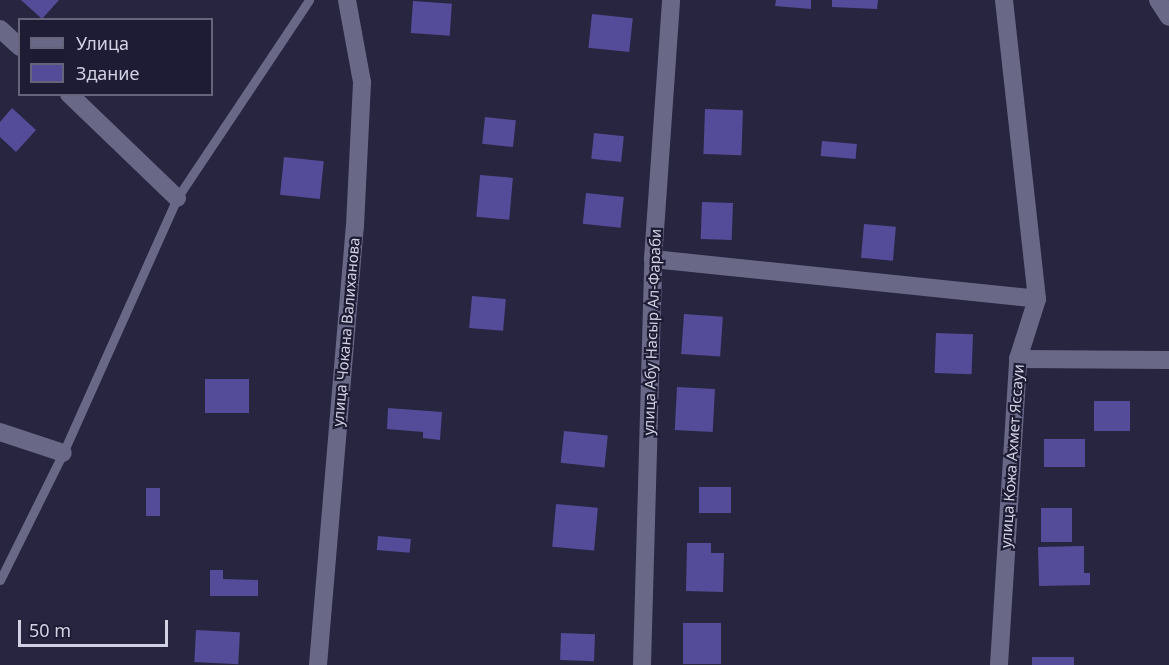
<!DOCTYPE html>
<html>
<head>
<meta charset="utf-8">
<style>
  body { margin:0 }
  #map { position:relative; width:1169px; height:665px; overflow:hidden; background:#272540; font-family:"Noto Sans",sans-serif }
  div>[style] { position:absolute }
  .building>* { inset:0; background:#544c98; transform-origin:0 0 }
  .lane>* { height:9px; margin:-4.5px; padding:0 4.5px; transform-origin:4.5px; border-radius:4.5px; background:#696987 }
  .street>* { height:18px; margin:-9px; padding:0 9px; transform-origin:9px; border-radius:9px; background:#696987 }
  span { translate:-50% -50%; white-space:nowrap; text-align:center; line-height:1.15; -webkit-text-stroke:4.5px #1e1c35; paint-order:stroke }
  .street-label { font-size:15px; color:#d0d1e2 }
  .legend { position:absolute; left:18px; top:18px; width:195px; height:78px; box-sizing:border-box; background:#1e1c35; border:2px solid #65647a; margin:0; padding:8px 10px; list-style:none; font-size:18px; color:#d0d1e2 }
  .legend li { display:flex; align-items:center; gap:12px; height:30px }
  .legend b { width:30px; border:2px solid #65647a }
  .scale { position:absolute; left:18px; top:620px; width:150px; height:27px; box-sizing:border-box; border:3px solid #d0d1e2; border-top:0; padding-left:8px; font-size:18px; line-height:21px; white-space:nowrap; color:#d0d1e2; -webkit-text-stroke:4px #1e1c35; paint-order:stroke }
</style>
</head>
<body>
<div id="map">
  <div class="building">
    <i style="clip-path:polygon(21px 0,59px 0,42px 19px)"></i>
    <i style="clip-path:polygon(776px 0,811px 0,811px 9px,775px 6px)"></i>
    <i style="clip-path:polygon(832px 0,878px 0,877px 9px,832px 7px)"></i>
    <i style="left:413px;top:1px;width:39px;height:32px;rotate:4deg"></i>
    <i style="left:592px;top:14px;width:41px;height:34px;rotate:6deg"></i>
    <i style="clip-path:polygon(12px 108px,36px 130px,16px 152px,0 137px,0 122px)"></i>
    <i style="left:705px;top:109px;width:38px;height:45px;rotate:2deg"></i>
    <i style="left:485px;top:117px;width:31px;height:27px;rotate:6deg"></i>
    <i style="left:594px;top:133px;width:30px;height:26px;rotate:6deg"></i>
    <i style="left:822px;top:141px;width:35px;height:15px;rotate:5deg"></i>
    <i style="left:284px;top:157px;width:40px;height:38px;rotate:6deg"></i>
    <i style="left:480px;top:175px;width:33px;height:42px;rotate:5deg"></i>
    <i style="left:586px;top:193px;width:38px;height:31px;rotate:6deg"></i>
    <i style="left:702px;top:202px;width:31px;height:37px;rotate:2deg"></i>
    <i style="left:864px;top:224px;width:32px;height:34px;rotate:5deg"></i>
    <i style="left:472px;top:296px;width:34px;height:32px;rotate:5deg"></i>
    <i style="left:684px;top:314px;width:39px;height:40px;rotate:4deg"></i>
    <i style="left:936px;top:333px;width:37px;height:40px;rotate:2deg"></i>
    <i style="left:205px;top:379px;width:44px;height:34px"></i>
    <i style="left:677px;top:387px;width:38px;height:43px;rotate:3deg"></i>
    <i style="left:1094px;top:401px;width:36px;height:30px"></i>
    <i style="clip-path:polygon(388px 408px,442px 412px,440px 440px,423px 438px,423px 432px,387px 429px)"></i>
    <i style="left:564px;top:431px;width:44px;height:32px;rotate:6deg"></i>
    <i style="left:1044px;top:439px;width:41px;height:28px"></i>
    <i style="left:699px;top:487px;width:32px;height:26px"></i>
    <i style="left:146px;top:488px;width:14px;height:28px"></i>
    <i style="left:556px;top:504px;width:42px;height:43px;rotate:5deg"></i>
    <i style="left:1072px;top:508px;width:34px;height:31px;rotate:90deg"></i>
    <i style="left:378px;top:536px;width:33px;height:14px;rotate:5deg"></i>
    <i style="clip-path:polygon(687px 543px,711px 543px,711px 553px,724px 553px,723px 592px,686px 591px)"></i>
    <i style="clip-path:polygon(1084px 546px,1084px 573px,1090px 573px,1090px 585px,1039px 586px,1038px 547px)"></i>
    <i style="clip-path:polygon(210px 570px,223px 570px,223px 579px,258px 580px,258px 596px,210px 596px)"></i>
    <i style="left:683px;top:623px;width:38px;height:41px"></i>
    <i style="left:196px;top:630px;width:44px;height:32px;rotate:3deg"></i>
    <i style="left:561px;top:633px;width:34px;height:27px;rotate:2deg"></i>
    <i style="left:1074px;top:657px;width:8px;height:42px;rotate:90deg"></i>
  </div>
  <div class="lane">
    <i style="left:0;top:580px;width:142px;rotate:-63.6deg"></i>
    <i style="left:63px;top:453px;width:279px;rotate:-65.9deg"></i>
    <i style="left:177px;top:198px;width:238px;rotate:-56.3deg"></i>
  </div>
  <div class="street">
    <i style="left:1158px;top:0;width:20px;rotate:57deg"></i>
    <i style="left:0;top:29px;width:27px;rotate:42deg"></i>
    <i style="left:69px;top:94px;width:150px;rotate:43.9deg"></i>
    <i style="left:653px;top:259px;width:386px;rotate:5.9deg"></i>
    <i style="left:1018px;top:359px;width:151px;rotate:0.4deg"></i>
    <i style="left:0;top:432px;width:66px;rotate:18.4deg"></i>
    <i style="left:318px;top:665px;width:441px;rotate:-85.2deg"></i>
    <i style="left:355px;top:226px;width:144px;rotate:-87.2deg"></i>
    <i style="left:362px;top:82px;width:83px;rotate:-100.4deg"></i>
    <i style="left:642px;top:665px;width:406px;rotate:-88.4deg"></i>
    <i style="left:653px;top:259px;width:260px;rotate:-86deg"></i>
    <i style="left:999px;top:665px;width:307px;rotate:-86.4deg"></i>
    <i style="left:1018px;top:359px;width:63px;rotate:-72.4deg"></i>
    <i style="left:1037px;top:299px;width:301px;rotate:-96.3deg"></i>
  </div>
  <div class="street-label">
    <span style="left:346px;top:332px;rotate:-85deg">улица Чокана Валиханова</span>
    <span style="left:652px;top:332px;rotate:-88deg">улица Абу Насыр Ал-Фараби</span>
    <span style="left:1012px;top:456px;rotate:-86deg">улица Кожа Ахмет Яссауи</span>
  </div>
  <ul class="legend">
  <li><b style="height:8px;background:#696987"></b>Улица</li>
  <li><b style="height:16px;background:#544c98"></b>Здание</li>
  </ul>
  <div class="scale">50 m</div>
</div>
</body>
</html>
